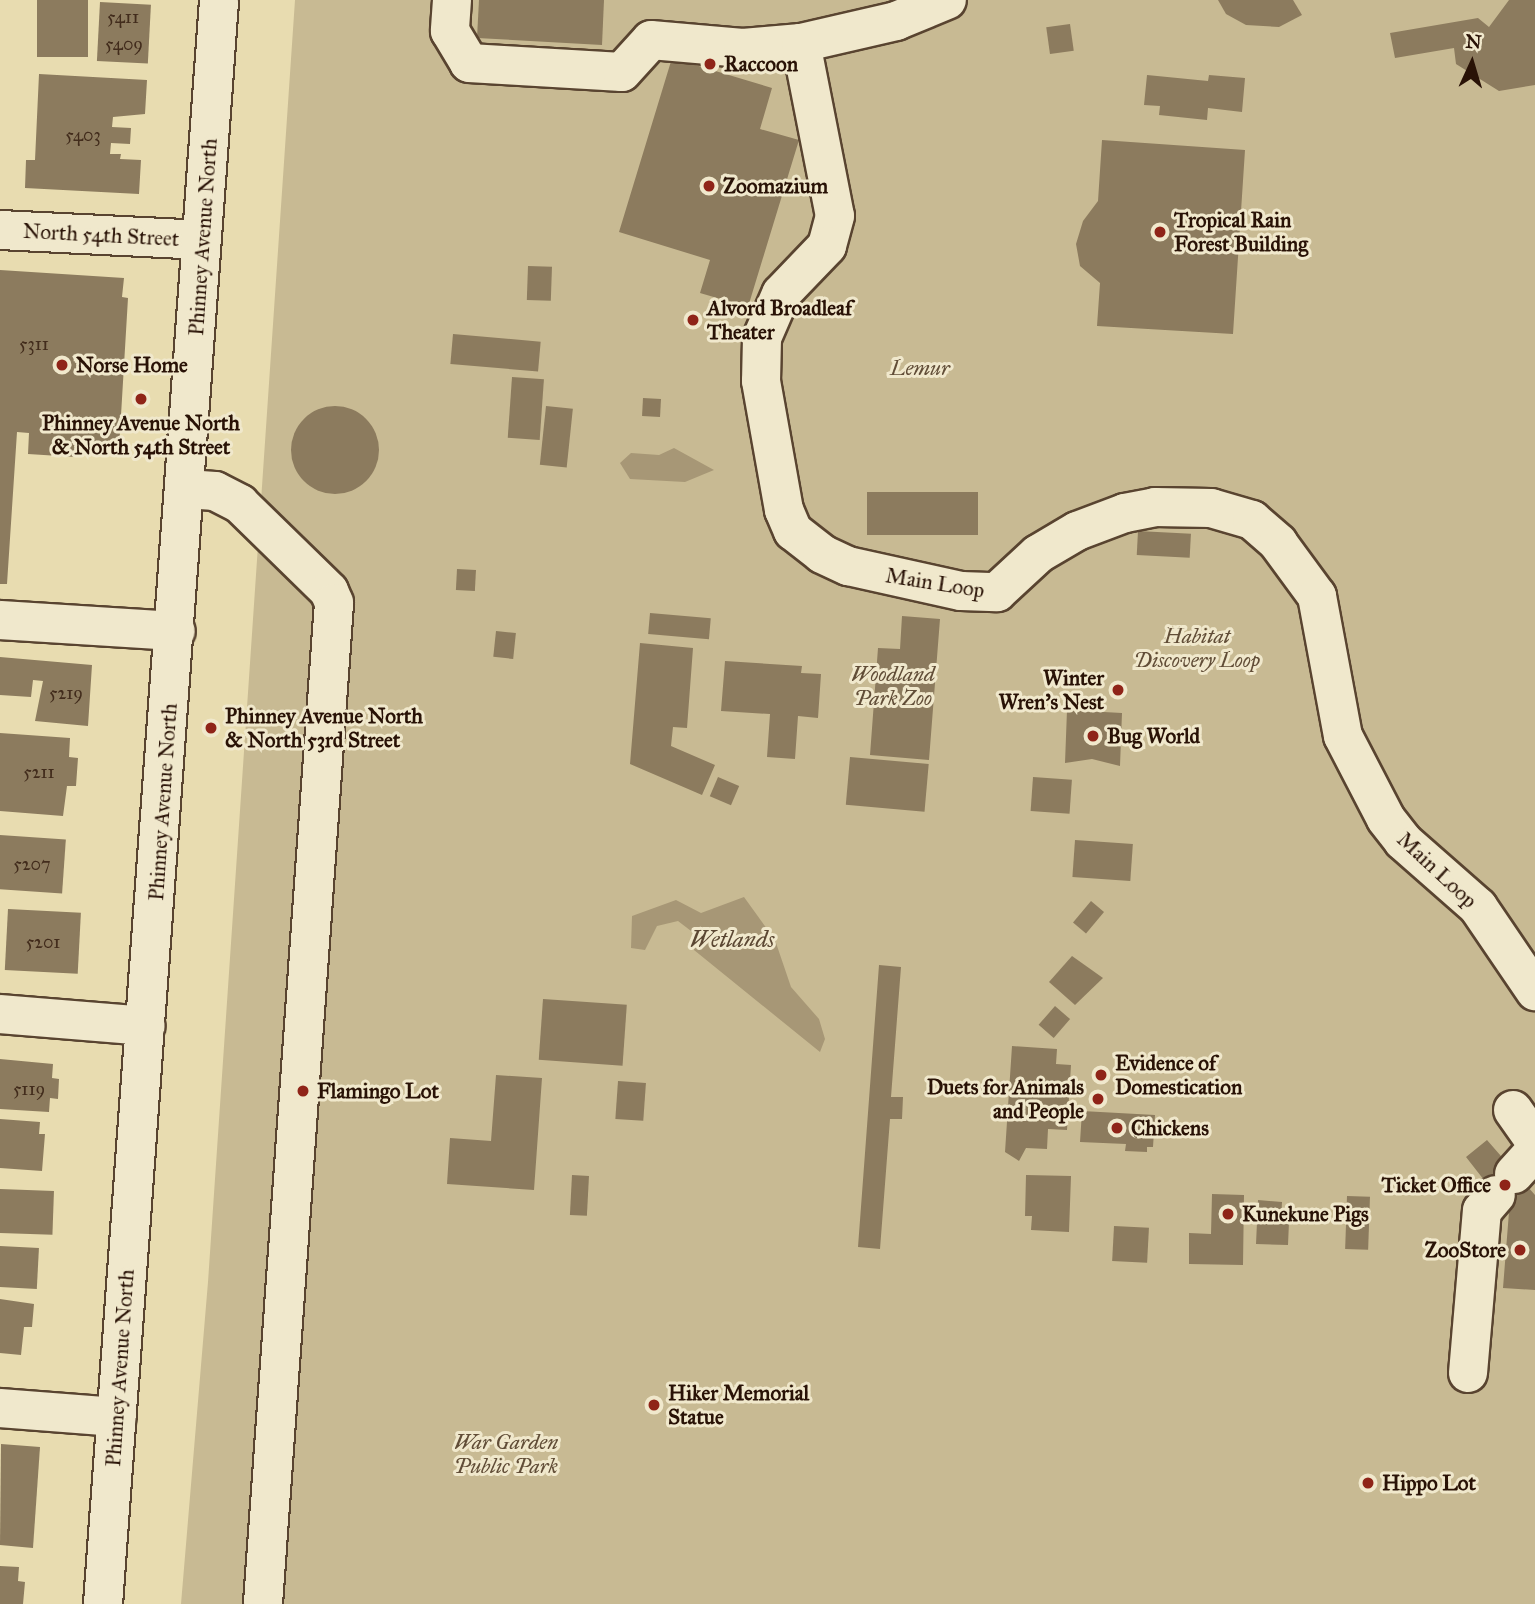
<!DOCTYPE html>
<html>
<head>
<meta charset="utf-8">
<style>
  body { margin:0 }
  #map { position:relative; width:1535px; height:1604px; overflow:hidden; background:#e8dcb0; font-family:"IM FELL Great Primer",serif }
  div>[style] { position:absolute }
  .green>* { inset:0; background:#c8ba93 }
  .water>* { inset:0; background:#a79776 }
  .building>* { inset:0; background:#8c7b5e; transform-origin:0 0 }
  .round { border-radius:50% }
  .roads { filter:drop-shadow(2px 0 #594430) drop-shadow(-2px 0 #594430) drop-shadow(0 2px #594430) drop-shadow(0 -2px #594430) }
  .minor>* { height:38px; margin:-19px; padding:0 19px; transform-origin:19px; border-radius:19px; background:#f0e8cc }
  .dots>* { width:19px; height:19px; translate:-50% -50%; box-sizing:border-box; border:4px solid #f0e8cc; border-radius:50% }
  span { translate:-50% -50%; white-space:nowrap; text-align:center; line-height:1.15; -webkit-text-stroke:6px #f0e8cc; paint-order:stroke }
  .number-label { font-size:18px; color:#422c1c }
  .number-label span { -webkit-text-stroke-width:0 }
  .poi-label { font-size:21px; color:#291206; font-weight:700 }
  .left { translate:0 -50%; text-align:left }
  .right { translate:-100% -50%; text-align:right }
  .street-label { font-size:21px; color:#291206 }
  .park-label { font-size:21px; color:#614d37; font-style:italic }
  .water-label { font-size:23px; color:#5b4733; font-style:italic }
  .north { position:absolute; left:1437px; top:28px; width:70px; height:70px; -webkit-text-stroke:5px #f0e8cc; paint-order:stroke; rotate:4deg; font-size:19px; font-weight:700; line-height:28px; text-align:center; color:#291206 }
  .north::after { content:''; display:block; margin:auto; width:24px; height:32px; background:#291206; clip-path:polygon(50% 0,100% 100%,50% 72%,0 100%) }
</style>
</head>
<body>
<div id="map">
  <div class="green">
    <i style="clip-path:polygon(295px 0,1535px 0,1535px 1604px,181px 1604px,208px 1282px)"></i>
  </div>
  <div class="water">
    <i style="clip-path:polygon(674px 448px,714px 470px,685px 482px,630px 479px,620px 463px,631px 453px,659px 455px)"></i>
    <i style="clip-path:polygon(744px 897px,775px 940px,791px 987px,819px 1019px,825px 1039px,820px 1052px,694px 950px,695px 934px,678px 921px,657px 926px,645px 950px,631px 948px,632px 916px,676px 900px,701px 913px)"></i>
  </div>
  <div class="building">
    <i style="left:37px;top:0;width:51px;height:57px"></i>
    <i style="clip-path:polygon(479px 0,604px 0,602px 45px,477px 38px)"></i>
    <i style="clip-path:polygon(1218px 0,1293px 0,1302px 15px,1279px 27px,1246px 25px,1226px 14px)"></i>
    <i style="clip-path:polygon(1509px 0,1535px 0,1535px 85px,1499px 91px,1456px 64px,1454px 48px,1395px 58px,1390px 33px,1478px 18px,1489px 27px)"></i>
    <i style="left:100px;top:2px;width:51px;height:59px;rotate:3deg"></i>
    <i style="left:1070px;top:24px;width:27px;height:24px;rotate:82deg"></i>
    <i style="clip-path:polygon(672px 58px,772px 88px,760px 129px,799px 140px,748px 307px,700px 293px,710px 260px,619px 232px)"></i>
    <i style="clip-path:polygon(39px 74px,147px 80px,145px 114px,113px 117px,112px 127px,131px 128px,130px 144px,111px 143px,110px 154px,121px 154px,120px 159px,141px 160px,139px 194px,25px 188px,26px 160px,35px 160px)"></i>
    <i style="clip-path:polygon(1147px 75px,1208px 81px,1209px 75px,1245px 78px,1242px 112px,1208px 108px,1207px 120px,1159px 115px,1160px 106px,1144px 105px)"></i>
    <i style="clip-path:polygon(1102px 140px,1245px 150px,1233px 334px,1097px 326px,1100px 283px,1080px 266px,1076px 244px,1083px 221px,1098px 201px)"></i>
    <i style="left:528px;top:266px;width:24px;height:34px;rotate:2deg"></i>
    <i style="clip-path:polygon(0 270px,124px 278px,122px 297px,128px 298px,119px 449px,76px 443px,75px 457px,28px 454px,29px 433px,17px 432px,7px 584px,0 584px)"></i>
    <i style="left:453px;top:334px;width:88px;height:30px;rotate:5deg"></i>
    <i style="left:512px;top:377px;width:32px;height:61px;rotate:4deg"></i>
    <i style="left:643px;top:398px;width:18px;height:18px;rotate:3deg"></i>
    <i style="left:546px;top:406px;width:27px;height:59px;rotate:6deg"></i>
    <i class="round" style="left:291px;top:406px;width:88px;height:88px"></i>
    <i style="left:978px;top:492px;width:43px;height:111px;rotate:90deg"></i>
    <i style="left:1138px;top:531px;width:53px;height:24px;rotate:3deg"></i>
    <i style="left:457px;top:569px;width:19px;height:21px;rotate:3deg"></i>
    <i style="left:650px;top:613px;width:61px;height:21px;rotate:5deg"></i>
    <i style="clip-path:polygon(902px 616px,940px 619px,929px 760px,870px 755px,878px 648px,900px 649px)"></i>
    <i style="left:496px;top:631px;width:20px;height:26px;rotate:6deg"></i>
    <i style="clip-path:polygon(640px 643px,693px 648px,687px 728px,673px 727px,671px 746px,715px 765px,702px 795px,630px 764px)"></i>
    <i style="clip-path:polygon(0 657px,92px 665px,88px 726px,35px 721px,43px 681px,33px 680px,31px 697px,0 695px)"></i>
    <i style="clip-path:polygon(725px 661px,802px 666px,801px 673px,821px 674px,818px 718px,798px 716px,795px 759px,767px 757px,770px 714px,721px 711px)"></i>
    <i style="clip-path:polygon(1067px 710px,1122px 713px,1120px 766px,1092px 759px,1065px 763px)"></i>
    <i style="clip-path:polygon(0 733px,70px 738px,69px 757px,78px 758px,76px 786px,67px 786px,63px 816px,0 811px)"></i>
    <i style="left:850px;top:757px;width:79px;height:48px;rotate:5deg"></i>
    <i style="left:718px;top:777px;width:23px;height:21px;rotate:23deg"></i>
    <i style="left:1033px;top:777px;width:39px;height:34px;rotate:4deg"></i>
    <i style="left:0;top:835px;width:66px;height:54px;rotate:4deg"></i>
    <i style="left:1075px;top:840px;width:58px;height:37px;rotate:4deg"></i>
    <i style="left:1091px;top:901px;width:17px;height:28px;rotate:40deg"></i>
    <i style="left:8px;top:909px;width:73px;height:61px;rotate:3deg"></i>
    <i style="clip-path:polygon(1072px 956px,1103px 978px,1075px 1005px,1049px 982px)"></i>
    <i style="clip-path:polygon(879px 965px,901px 967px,891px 1097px,903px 1097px,902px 1119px,890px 1119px,880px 1249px,858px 1247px)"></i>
    <i style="left:543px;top:999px;width:84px;height:61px;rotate:4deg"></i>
    <i style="left:1055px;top:1006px;width:20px;height:25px;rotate:41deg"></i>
    <i style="clip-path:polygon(1012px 1046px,1057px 1049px,1056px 1064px,1071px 1065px,1067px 1130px,1048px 1129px,1047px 1149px,1026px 1148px,1019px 1161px,1005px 1152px)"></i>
    <i style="clip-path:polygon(0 1059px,53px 1064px,52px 1078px,59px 1079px,58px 1099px,50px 1098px,49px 1112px,0 1109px)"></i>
    <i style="clip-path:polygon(496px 1075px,542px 1078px,534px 1190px,447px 1184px,450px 1138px,491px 1141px)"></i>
    <i style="left:618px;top:1081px;width:28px;height:38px;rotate:4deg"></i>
    <i style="clip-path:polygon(1082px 1111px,1155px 1115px,1153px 1147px,1147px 1147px,1147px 1152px,1125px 1151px,1126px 1144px,1080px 1142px)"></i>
    <i style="clip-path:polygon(0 1119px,40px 1122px,39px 1134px,45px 1134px,42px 1171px,0 1168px)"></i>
    <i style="clip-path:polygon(1487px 1140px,1535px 1195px,1535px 1290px,1503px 1288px,1509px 1212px,1466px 1157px)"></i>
    <i style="left:572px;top:1175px;width:17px;height:40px;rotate:3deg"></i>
    <i style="clip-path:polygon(1026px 1175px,1071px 1176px,1069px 1232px,1031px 1230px,1032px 1216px,1025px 1216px)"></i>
    <i style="left:0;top:1189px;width:54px;height:44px;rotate:2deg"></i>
    <i style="clip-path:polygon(1212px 1194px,1244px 1195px,1243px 1265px,1189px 1264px,1189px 1233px,1211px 1234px)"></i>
    <i style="left:1347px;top:1196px;width:23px;height:53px;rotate:2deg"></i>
    <i style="clip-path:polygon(1258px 1200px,1282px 1202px,1281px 1221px,1289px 1222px,1288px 1245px,1256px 1244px)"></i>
    <i style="left:1114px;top:1226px;width:35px;height:35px;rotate:3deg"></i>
    <i style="left:0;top:1246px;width:39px;height:41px;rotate:3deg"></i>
    <i style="clip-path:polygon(0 1299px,34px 1304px,32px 1327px,24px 1327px,21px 1355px,0 1353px)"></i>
    <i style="clip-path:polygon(1px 1444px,40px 1447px,33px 1548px,0 1545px)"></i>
    <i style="clip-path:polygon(0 1566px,19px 1567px,18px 1581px,25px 1582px,23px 1604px,0 1604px)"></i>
  </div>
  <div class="roads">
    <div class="minor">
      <i style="left:452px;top:0;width:31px;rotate:94deg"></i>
      <i style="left:450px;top:31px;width:37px;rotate:59deg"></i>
      <i style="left:469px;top:63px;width:153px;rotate:3.4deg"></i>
      <i style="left:622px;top:72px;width:43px;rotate:-47.8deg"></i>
      <i style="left:651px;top:40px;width:92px;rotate:5deg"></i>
      <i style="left:743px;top:48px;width:58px;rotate:-4.9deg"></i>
      <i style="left:801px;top:43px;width:98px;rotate:-13deg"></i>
      <i style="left:896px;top:21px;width:55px;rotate:-22.4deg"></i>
      <i style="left:801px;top:43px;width:176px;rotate:78.9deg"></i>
      <i style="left:835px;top:216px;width:31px;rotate:105deg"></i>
      <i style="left:827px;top:246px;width:66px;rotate:133.8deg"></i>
      <i style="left:781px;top:294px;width:48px;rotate:113.4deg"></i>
      <i style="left:762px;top:338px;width:43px;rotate:91.3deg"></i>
      <i style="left:761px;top:381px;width:131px;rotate:79.9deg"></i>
      <i style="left:784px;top:510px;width:23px;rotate:67deg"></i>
      <i style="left:793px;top:531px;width:37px;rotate:38deg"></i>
      <i style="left:822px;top:554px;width:29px;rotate:25deg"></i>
      <i style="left:848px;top:566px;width:116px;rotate:12.5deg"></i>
      <i style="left:961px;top:591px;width:36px;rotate:2deg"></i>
      <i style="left:997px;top:592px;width:56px;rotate:-42.8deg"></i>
      <i style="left:1038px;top:554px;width:45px;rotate:-30.5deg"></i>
      <i style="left:1077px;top:531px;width:51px;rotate:-20.6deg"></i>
      <i style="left:1125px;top:513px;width:31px;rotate:-11deg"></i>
      <i style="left:1155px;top:507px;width:56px;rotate:1deg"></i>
      <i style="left:1211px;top:508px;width:43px;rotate:16.3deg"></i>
      <i style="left:1252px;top:520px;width:35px;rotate:41deg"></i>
      <i style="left:1278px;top:543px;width:66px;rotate:53.7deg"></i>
      <i style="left:1317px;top:596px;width:142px;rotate:79.5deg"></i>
      <i style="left:1343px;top:736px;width:93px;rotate:62.6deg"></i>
      <i style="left:1386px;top:819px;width:28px;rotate:52deg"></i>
      <i style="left:1403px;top:841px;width:100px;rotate:41.3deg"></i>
      <i style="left:1478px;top:907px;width:102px;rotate:55.8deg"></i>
      <i style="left:0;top:230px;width:201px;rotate:2.8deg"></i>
      <i style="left:186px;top:489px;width:29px;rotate:4deg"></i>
      <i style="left:215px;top:491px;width:28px;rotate:27deg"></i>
      <i style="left:240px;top:504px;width:124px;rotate:44.3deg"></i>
      <i style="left:329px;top:591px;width:13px;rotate:67deg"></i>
      <i style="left:334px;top:603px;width:1004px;rotate:94.06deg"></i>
      <i style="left:0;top:620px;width:176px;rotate:3.6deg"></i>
      <i style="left:0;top:1014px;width:146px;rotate:4.7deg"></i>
      <i style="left:1513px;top:1110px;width:39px;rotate:55deg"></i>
      <i style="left:1514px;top:1174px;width:31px;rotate:-48deg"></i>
      <i style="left:1468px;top:1373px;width:163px;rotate:-85.1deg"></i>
      <i style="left:1482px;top:1211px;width:21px;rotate:-49deg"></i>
      <i style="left:0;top:1408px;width:117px;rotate:4.4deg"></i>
      <i style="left:103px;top:1604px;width:1608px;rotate:-85.86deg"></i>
    </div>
  </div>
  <div class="dots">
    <i style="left:710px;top:64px;background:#8f2418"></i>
    <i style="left:709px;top:186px;background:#8f2418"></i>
    <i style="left:1160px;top:232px;background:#8f2418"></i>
    <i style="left:693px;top:320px;background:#8f2418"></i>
    <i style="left:62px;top:365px;background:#8f2418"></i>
    <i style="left:141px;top:399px;background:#8f2418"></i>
    <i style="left:1118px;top:690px;background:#8f2418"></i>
    <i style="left:211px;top:728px;background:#8f2418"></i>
    <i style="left:1093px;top:736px;background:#8f2418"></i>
    <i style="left:1101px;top:1075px;background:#8f2418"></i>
    <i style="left:303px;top:1091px;background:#8f2418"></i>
    <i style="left:1098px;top:1099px;background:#8f2418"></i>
    <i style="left:1117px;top:1128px;background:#8f2418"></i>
    <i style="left:1505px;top:1185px;background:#8f2418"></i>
    <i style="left:1228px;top:1214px;background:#8f2418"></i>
    <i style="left:1520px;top:1250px;background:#8f2418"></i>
    <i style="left:654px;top:1405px;background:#8f2418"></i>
    <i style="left:1368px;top:1483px;background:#8f2418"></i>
  </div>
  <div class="number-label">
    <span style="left:123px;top:17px">5411</span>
    <span style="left:124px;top:44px">5409</span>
    <span style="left:83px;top:135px">5403</span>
    <span style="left:34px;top:344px">5311</span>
    <span style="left:66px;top:693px">5219</span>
    <span style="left:39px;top:772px">5211</span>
    <span style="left:32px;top:864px">5207</span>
    <span style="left:43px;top:942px">5201</span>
    <span style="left:29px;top:1089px">5119</span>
  </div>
  <div class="poi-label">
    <span class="left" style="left:724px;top:64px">Raccoon</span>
    <span class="left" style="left:723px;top:186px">Zoomazium</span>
    <span class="left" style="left:1174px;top:232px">Tropical Rain<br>Forest Building</span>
    <span class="left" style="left:707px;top:320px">Alvord Broadleaf<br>Theater</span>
    <span class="left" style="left:76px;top:365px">Norse Home</span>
    <span style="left:141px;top:435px">Phinney Avenue North<br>&amp; North 54th Street</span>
    <span class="right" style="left:1104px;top:690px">Winter<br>Wren's Nest</span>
    <span class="left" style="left:225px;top:728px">Phinney Avenue North<br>&amp; North 53rd Street</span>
    <span class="left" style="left:1107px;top:736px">Bug World</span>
    <span class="left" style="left:1115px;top:1075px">Evidence of<br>Domestication</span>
    <span class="right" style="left:1084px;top:1099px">Duets for Animals<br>and People</span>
    <span class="left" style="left:317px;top:1091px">Flamingo Lot</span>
    <span class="left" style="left:1131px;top:1128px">Chickens</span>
    <span class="right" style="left:1491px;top:1185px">Ticket Office</span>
    <span class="left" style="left:1242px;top:1214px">Kunekune Pigs</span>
    <span class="right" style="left:1506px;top:1250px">ZooStore</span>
    <span class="left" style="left:668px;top:1405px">Hiker Memorial<br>Statue</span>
    <span class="left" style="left:1382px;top:1483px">Hippo Lot</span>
  </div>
  <div class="street-label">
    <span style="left:101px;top:235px;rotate:3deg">North 54th Street</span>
    <span style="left:203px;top:237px;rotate:-86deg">Phinney Avenue North</span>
    <span style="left:935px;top:583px;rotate:9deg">Main Loop</span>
    <span style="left:163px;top:802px;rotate:-86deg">Phinney Avenue North</span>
    <span style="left:1437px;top:870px;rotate:43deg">Main Loop</span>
    <span style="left:120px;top:1368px;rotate:-86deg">Phinney Avenue North</span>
  </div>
  <div class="park-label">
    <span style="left:920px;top:368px">Lemur</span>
    <span style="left:1197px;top:648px">Habitat<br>Discovery Loop</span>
    <span style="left:893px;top:686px">Woodland<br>Park Zoo</span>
    <span style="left:506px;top:1454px">War Garden<br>Public Park</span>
  </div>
  <div class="water-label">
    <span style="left:732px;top:939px">Wetlands</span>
  </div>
  <div class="north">N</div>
</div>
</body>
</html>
